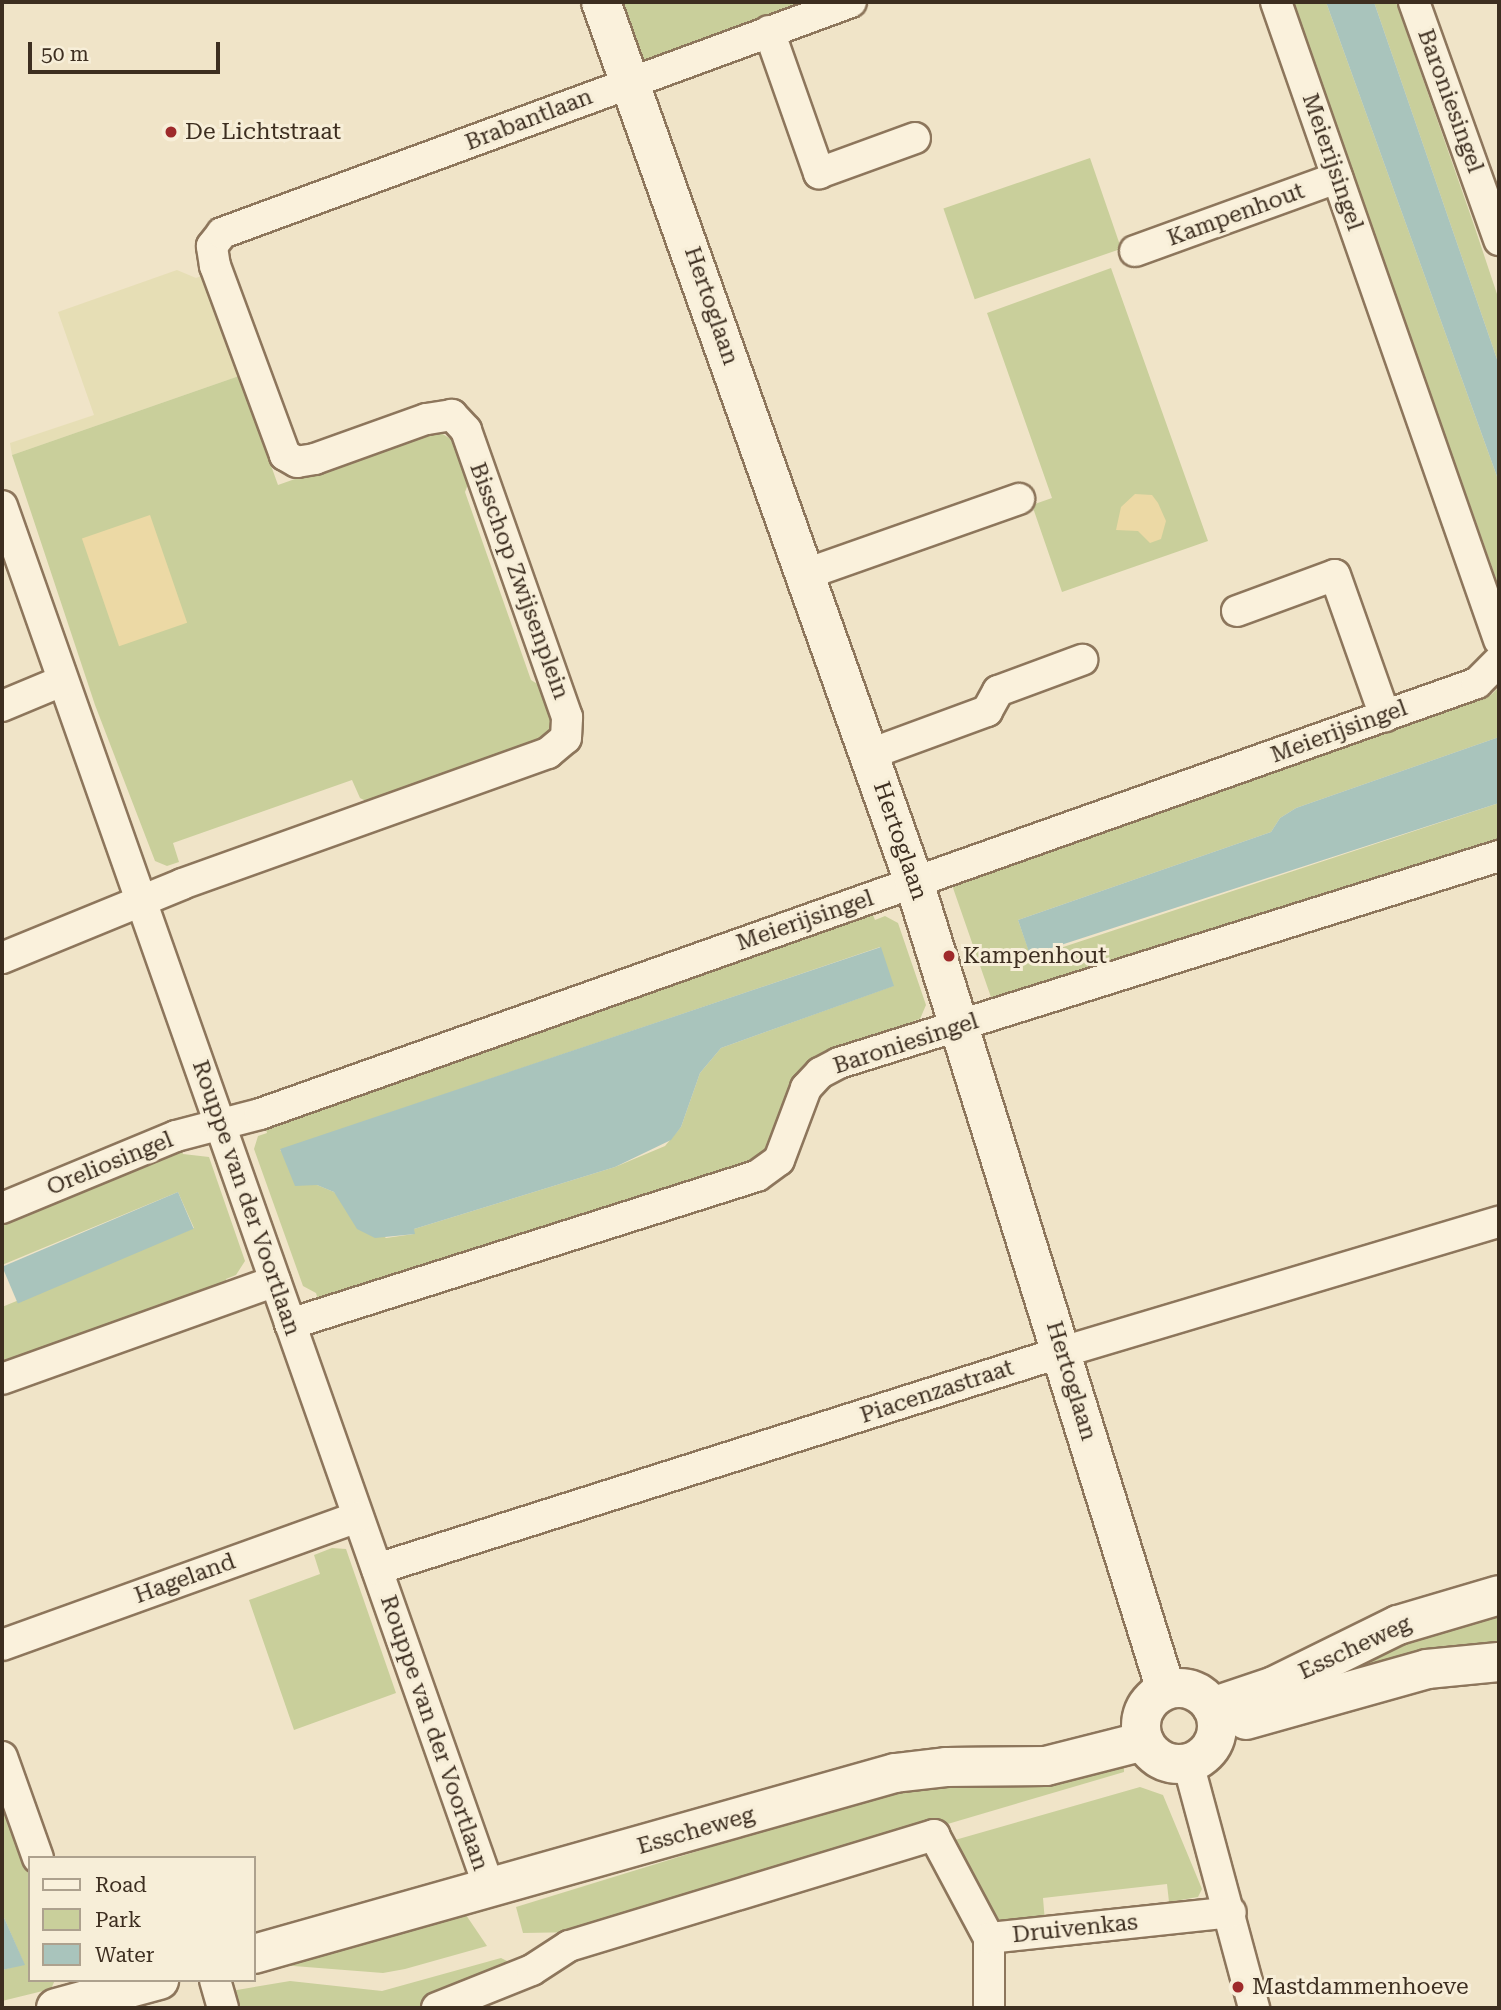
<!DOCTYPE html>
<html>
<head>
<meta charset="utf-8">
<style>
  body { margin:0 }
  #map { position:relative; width:1501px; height:2010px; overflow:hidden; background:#f0e4c8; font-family:"Roboto Serif",serif }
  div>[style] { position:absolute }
  .farmland>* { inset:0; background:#e6deb5 }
  .green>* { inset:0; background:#c9cf9b; transform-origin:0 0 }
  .sand>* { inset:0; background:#ecd9a5; transform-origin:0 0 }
  .water>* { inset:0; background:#a9c4bc; transform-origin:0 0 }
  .roads { filter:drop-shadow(2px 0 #8d765c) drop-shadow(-2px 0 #8d765c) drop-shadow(0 2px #8d765c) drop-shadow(0 -2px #8d765c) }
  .street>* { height:30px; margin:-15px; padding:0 15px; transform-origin:15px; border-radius:15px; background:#faf1dc }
  .secondary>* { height:38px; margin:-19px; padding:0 19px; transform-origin:19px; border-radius:19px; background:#faf1dc }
  .secondary>.ring { margin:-19px; padding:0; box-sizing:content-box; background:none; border:38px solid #faf1dc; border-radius:50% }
  .dots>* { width:19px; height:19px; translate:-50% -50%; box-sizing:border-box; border:4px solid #f7eed8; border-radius:50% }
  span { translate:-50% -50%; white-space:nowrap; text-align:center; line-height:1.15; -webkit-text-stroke:6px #f7eed8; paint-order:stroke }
  .street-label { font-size:23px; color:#3d2e20 }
  .poi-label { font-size:23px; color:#3d2e20 }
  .left { translate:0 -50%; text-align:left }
  .frame { position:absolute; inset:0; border:4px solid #3d2e20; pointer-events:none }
  .legend { position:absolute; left:28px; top:1856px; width:228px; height:126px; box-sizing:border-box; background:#f7eed8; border:2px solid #ada18e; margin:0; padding:9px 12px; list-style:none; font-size:21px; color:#3d2e20 }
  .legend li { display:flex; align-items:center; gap:14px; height:35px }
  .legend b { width:35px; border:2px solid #ada18e }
  .scale { position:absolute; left:28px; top:42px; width:192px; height:32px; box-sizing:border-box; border:4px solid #3d2e20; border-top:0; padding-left:9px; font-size:21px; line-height:24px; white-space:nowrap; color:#3d2e20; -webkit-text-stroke:5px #f7eed8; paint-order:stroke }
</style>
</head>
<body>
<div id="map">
  <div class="farmland">
    <i style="clip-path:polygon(177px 270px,196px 278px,204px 275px,239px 376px,12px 455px,10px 443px,94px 415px,58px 312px)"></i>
  </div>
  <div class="green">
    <i style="clip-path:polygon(613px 2px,812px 2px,648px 59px,641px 59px)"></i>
    <i style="clip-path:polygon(1292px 2px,1326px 2px,1499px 482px,1499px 587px)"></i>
    <i style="clip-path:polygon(1374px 2px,1396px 2px,1474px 225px,1499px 300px,1499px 365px)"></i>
    <i style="left:1090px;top:158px;width:96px;height:155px;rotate:71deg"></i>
    <i style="clip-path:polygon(1111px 268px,1208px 541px,1062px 592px,1032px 505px,1052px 498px,987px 313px)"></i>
    <i style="clip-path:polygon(239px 376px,278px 485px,422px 434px,441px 433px,454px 441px,470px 479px,465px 492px,531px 680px,544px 688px,554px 719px,551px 730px,538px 745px,372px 804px,360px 798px,352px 780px,173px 843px,179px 862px,167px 866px,155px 861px,95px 705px,12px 455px)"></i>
    <i style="clip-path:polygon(1499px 687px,1499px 737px,1296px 808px,1280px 818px,1271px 832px,1018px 920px,1030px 954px,1036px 956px,1499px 803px,1499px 841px,993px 1003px,952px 885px,1491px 695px)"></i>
    <i style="clip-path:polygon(evenodd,871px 910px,875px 920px,885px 916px,898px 923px,926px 1005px,920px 1019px,913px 1021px,914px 1028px,792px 1087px,768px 1157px,319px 1303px,316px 1293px,303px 1286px,254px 1149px,258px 1136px,267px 1133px,265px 1126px,871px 910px,880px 947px,893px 986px,721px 1048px,700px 1073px,681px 1127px,665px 1146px,615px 1167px,414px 1229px,414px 1234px,386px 1238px,334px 1192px,317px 1185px,280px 1150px,880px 947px)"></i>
    <i style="clip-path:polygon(180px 1147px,183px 1154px,209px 1157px,245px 1261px,236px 1275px,226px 1279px,229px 1286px,2px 1367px,2px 1307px,194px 1228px,178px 1192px,2px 1265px,2px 1221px)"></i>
    <i style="clip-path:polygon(332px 1548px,346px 1549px,396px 1693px,294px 1730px,249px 1600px,320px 1574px,314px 1555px)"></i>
    <i style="clip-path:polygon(1499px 1612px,1499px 1656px,1277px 1694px,1322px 1667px)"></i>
    <i style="clip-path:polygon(1124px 1764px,1124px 1772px,581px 1932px,523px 1933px,516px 1907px,896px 1790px)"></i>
    <i style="clip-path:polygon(1140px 1787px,1163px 1795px,1202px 1889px,1198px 1897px,1169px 1902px,1167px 1884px,1043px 1898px,1045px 1922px,994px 1924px,948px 1842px)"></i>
    <i style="clip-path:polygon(2px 1792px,30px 1870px,30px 1980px,55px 1980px,51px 1989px,2px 2001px,2px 1970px,24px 1964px,2px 1913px)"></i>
    <i style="clip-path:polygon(466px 1915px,487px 1946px,405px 1969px,383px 1973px,268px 1964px)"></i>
    <i style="clip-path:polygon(501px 1958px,517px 1966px,415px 2008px,236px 2008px,231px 1991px,290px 1981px,382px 1991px)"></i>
  </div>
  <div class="sand">
    <i style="clip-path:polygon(1135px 494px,1152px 495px,1158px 503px,1166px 521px,1161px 539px,1150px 543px,1138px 531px,1116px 530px,1121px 507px)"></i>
    <i style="left:150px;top:515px;width:114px;height:72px;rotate:71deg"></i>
  </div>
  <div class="water">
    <i style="clip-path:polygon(1326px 2px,1374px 2px,1499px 365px,1499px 482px)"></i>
    <i style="clip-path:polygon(1499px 737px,1499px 803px,1030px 955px,1018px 920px,1271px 832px,1280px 818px,1296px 808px)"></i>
    <i style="clip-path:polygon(881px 947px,894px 986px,721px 1048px,700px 1073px,681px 1127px,671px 1140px,615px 1167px,414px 1229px,415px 1234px,375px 1238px,357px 1229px,334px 1192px,317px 1185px,295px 1186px,280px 1149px)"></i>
    <i style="left:178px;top:1192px;width:40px;height:191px;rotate:67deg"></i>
    <i style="clip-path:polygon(2px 1913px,25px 1965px,2px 1970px)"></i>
  </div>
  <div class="roads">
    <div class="street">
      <i style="left:1276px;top:2px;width:676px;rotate:70.73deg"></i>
      <i style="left:1414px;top:2px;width:253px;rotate:70.3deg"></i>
      <i style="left:769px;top:31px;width:151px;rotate:70.6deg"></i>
      <i style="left:819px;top:173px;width:102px;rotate:-20deg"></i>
      <i style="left:1135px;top:251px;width:215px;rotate:-19.9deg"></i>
      <i style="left:2px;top:506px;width:1468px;rotate:70.58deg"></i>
      <i style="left:806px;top:574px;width:226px;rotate:-19.4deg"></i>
      <i style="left:1237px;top:611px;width:104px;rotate:-20.2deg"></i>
      <i style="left:1335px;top:575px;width:150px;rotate:70.5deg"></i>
      <i style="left:2px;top:706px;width:65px;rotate:-22.6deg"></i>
      <i style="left:870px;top:754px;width:125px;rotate:-20.2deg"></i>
      <i style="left:987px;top:711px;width:23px;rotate:-61deg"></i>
      <i style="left:998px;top:691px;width:90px;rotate:-20.3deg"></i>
      <i style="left:2px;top:958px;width:195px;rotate:-22.3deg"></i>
      <i style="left:182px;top:884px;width:389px;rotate:-19.7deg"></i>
      <i style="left:548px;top:753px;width:23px;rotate:-40deg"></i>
      <i style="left:566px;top:738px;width:21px;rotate:-87deg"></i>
      <i style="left:567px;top:717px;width:304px;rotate:-109.4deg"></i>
      <i style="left:466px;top:430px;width:21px;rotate:-133deg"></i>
      <i style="left:452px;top:415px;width:26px;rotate:171deg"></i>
      <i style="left:426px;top:419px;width:118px;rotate:160.2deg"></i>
      <i style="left:315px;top:459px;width:18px;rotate:171deg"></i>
      <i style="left:297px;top:462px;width:14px;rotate:-150deg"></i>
      <i style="left:285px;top:455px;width:202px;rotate:-110.3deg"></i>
      <i style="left:215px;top:266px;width:20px;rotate:-99deg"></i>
      <i style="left:212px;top:246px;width:16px;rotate:-52deg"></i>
      <i style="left:222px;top:233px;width:670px;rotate:-20.17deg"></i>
      <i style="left:2px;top:1208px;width:188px;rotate:-22.5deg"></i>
      <i style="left:176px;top:1136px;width:87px;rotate:-14.7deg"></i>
      <i style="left:260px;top:1114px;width:1291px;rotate:-19.5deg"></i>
      <i style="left:1477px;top:683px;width:31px;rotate:-45deg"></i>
      <i style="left:290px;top:1324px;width:490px;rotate:-17.6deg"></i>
      <i style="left:757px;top:1176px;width:27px;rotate:-36deg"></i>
      <i style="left:779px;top:1160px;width:77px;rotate:-69.4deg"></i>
      <i style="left:806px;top:1088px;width:21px;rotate:-47deg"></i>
      <i style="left:820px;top:1073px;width:21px;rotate:-28deg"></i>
      <i style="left:839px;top:1063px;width:692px;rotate:-17.41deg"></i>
      <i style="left:2px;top:1379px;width:290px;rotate:-19.7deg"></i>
      <i style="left:377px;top:1569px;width:719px;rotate:-17.58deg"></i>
      <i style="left:1062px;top:1352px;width:456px;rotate:-16.6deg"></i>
      <i style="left:2px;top:1645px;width:378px;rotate:-19.8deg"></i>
      <i style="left:2px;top:1757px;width:107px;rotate:70.4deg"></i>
      <i style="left:1188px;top:1763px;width:254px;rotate:74.9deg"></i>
      <i style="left:215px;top:1980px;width:29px;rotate:74deg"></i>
      <i style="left:437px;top:2008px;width:102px;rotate:-21.8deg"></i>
      <i style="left:532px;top:1970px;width:44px;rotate:-33deg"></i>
      <i style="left:569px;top:1946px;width:382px;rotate:-16.9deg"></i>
      <i style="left:934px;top:1835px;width:117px;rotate:61.9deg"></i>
      <i style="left:989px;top:2008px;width:70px;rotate:-90deg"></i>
      <i style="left:989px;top:1938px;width:243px;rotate:-6.1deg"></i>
    </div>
    <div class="secondary">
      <i style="left:601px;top:2px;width:934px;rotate:70.42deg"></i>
      <i style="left:914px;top:882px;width:846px;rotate:72.68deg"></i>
      <i class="ring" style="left:1141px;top:1688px;width:38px;height:38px"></i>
      <i style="left:1212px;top:1707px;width:65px;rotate:-18.7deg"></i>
      <i style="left:1274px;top:1686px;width:138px;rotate:-26.2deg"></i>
      <i style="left:1398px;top:1625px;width:105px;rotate:-16.5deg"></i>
      <i style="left:1246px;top:1720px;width:188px;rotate:-15.7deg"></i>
      <i style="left:1427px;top:1669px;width:72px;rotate:-5.6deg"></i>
      <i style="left:254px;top:1954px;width:666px;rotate:-15.77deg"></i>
      <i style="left:895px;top:1773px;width:51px;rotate:-6.7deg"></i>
      <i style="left:946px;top:1767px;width:100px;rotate:-0.6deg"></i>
      <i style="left:1046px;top:1766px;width:101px;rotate:-14.3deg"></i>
      <i style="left:56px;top:2008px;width:107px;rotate:-15.2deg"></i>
    </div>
  </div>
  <div class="dots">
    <i style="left:171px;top:132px;background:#9e2a2b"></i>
    <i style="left:949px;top:956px;background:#9e2a2b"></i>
    <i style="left:1238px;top:1987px;background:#9e2a2b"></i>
  </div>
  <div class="street-label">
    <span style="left:1450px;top:101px;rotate:70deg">Baroniesingel</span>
    <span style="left:529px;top:120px;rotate:-21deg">Brabantlaan</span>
    <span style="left:1332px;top:162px;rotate:71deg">Meierijsingel</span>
    <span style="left:1236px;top:215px;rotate:-20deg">Kampenhout</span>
    <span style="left:711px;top:306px;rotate:71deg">Hertoglaan</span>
    <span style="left:519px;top:581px;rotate:70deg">Bisschop Zwijsenplein</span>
    <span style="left:1339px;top:732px;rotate:-20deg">Meierijsingel</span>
    <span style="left:900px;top:841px;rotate:71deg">Hertoglaan</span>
    <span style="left:805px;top:921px;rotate:-19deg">Meierijsingel</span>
    <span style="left:906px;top:1044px;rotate:-18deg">Baroniesingel</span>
    <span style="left:110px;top:1164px;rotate:-22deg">Oreliosingel</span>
    <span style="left:246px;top:1198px;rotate:71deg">Rouppe van der Voortlaan</span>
    <span style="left:1071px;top:1381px;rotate:73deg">Hertoglaan</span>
    <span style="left:937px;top:1392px;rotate:-18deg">Piacenzastraat</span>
    <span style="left:185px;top:1579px;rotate:-20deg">Hageland</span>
    <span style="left:1355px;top:1648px;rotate:-25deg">Esscheweg</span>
    <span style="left:434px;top:1733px;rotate:71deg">Rouppe van der Voortlaan</span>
    <span style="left:696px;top:1831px;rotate:-16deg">Esscheweg</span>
    <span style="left:1075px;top:1929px;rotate:-6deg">Druivenkas</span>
  </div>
  <div class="poi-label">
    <span class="left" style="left:185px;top:132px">De Lichtstraat</span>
    <span class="left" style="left:963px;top:956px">Kampenhout</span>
    <span class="left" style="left:1252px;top:1987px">Mastdammenhoeve</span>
  </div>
  <div class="frame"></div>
  <ul class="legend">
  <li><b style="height:9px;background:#faf1dc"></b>Road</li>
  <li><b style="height:19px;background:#c9cf9b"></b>Park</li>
  <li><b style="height:19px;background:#a9c4bc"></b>Water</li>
  </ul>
  <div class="scale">50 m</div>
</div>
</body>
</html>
